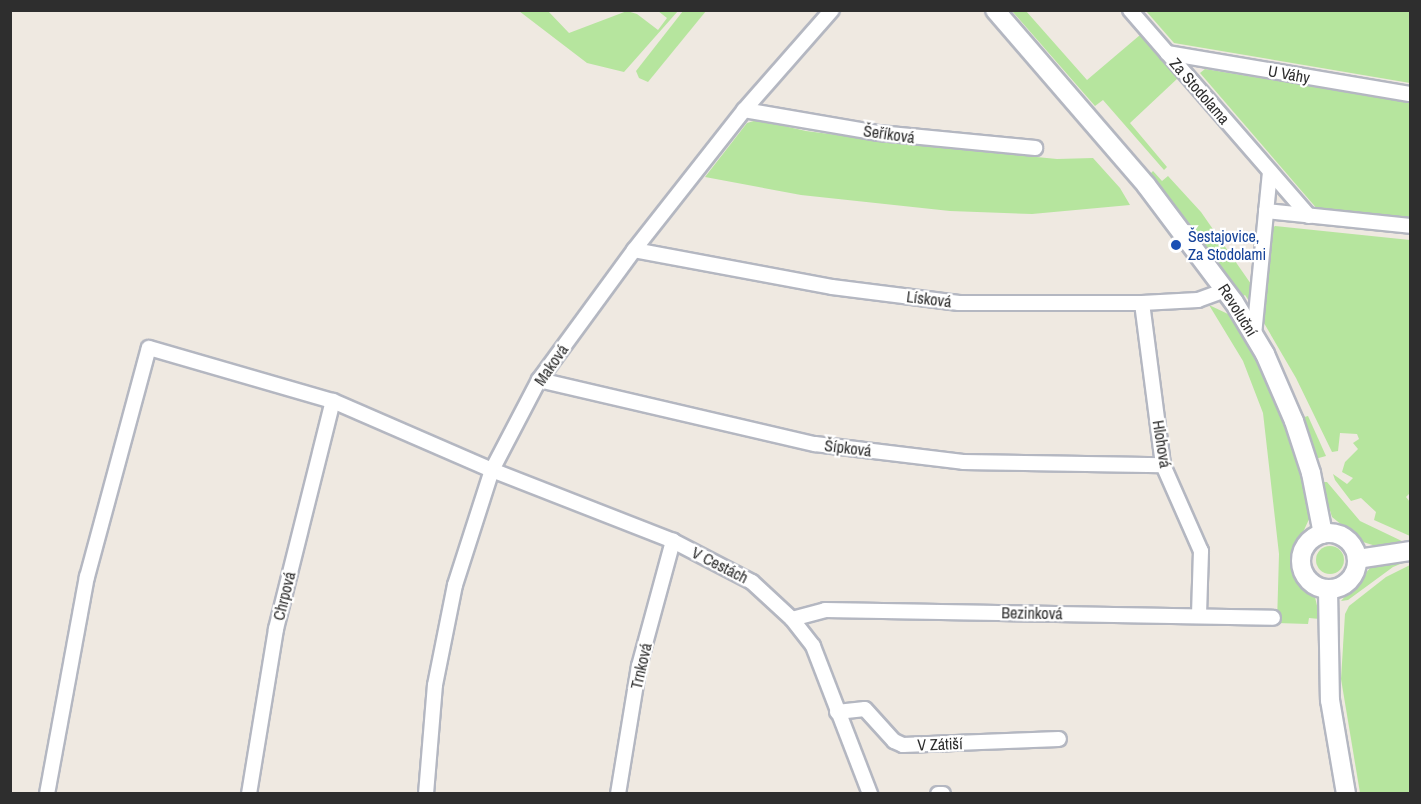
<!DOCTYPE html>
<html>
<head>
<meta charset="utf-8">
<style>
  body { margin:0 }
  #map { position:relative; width:1421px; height:804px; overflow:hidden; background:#efe9e1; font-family:"Archivo Narrow",sans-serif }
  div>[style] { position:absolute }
  .green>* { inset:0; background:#b6e59e }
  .round { border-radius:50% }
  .roads { filter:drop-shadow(2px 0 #b4b7c1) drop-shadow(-2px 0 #b4b7c1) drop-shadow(0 2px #b4b7c1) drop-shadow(0 -2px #b4b7c1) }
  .minor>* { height:14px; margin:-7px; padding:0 7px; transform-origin:7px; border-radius:7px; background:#fff }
  .tertiary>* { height:18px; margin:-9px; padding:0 9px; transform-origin:9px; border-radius:9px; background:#fff }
  .tertiary>.ring { margin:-9px; padding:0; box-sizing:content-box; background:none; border:18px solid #fff; border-radius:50% }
  .dots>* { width:16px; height:16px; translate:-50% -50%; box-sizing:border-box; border:3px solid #fff; border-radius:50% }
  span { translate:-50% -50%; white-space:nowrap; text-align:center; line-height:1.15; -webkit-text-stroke:4.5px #fff; paint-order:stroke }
  .street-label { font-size:16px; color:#2e2e2e }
  .transit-label { font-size:16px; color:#164399 }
  .left { translate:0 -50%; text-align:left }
  .frame { position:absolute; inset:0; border:12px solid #2e2e2e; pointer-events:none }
</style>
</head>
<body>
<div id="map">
  <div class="green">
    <i style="clip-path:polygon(519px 11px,548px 11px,569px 33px,627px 11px,637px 14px,658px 30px,667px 18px,658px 11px,678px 11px,624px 72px,587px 63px)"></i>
    <i style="clip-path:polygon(683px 11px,706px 11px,648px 82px,639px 78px,636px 71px)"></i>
    <i style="clip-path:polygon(1012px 11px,1026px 11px,1087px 80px,1140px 35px,1178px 78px,1130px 123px,1167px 167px,1164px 170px,1103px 100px,1095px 106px)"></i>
    <i style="clip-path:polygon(1146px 11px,1410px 11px,1410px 83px,1174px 43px)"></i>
    <i style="clip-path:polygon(1205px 69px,1410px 103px,1410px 220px,1318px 210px,1200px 73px)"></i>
    <i style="clip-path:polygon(757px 120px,806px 131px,931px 147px,1057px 159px,1093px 158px,1120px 188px,1130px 205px,1032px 214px,950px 211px,801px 195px,705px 177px,747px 123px)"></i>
    <i style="clip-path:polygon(1153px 171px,1162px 181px,1168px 176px,1201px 212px,1251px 284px,1249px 301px,1245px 295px,1240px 298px,1147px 177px)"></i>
    <i style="clip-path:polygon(1275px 226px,1410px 240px,1410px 493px,1406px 497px,1410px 502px,1410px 536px,1374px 520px,1376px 512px,1361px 498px,1351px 501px,1335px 480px,1333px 474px,1347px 484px,1353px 478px,1342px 472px,1345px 462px,1358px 449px,1353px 443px,1359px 439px,1357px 434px,1340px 433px,1338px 451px,1332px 452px,1296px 378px,1261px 318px,1270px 230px)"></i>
    <i style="clip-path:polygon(1209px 305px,1228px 314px,1232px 312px,1271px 385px,1300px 462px,1310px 517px,1294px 552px,1294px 564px,1299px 579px,1315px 597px,1320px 619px,1309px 618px,1308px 624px,1277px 623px,1279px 554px,1263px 413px,1243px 361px)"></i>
    <i style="clip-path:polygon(1308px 416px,1326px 456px,1315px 459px,1301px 418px)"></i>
    <i style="clip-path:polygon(1321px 482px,1327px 482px,1360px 521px,1406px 543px,1379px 547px,1363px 542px,1332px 517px)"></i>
    <i class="round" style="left:1316px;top:546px;width:28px;height:28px"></i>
    <i style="clip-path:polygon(1410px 560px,1393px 567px,1348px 600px,1341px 601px,1371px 567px)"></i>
    <i style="clip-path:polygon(1410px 565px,1410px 793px,1360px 793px,1341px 679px,1345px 614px,1349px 606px,1386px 577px)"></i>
  </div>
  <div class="roads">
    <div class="minor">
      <i style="left:1130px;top:10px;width:273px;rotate:49deg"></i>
      <i style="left:1167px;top:53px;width:246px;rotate:9.6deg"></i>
      <i style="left:744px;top:110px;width:137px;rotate:9.7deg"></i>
      <i style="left:879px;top:133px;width:157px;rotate:5.5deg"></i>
      <i style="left:1266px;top:211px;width:145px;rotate:5.9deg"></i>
      <i style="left:634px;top:250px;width:201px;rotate:10.6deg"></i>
      <i style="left:832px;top:287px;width:128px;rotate:7.2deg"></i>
      <i style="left:959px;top:303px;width:183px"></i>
      <i style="left:1142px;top:303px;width:56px;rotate:-3.1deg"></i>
      <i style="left:1198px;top:300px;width:30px;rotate:-20deg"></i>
      <i style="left:1142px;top:303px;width:163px;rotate:82.6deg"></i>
      <i style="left:1163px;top:465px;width:94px;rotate:66.2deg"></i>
      <i style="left:1201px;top:551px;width:64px;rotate:91.8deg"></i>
      <i style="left:1254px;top:335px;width:164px;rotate:-84.4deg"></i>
      <i style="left:539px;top:380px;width:283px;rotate:13.1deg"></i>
      <i style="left:815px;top:444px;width:149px;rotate:6.9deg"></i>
      <i style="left:963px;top:462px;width:200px;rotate:0.9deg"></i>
      <i style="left:792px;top:619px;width:34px;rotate:-15deg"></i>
      <i style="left:825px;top:610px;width:448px;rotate:1deg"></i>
      <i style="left:837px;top:712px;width:28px;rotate:-6deg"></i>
      <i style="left:865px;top:709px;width:43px;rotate:47.8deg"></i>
      <i style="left:894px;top:741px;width:10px;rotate:24deg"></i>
      <i style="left:903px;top:745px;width:156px;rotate:-2.2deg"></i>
      <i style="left:47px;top:794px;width:221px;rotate:-79.6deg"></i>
      <i style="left:87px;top:577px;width:237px;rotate:-74.9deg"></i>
      <i style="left:149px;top:348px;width:191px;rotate:16.1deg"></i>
      <i style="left:333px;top:401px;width:173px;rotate:23.5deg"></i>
      <i style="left:492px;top:470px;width:194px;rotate:21.4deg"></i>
      <i style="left:673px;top:541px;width:89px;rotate:27.4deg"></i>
      <i style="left:752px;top:582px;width:54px;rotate:42.8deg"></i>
      <i style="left:792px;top:619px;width:34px;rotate:52deg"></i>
      <i style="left:813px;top:646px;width:159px;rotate:68.9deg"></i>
      <i style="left:249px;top:794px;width:167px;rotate:-80.7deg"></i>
      <i style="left:276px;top:629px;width:235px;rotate:-76deg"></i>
      <i style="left:426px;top:794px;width:109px;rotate:-85.3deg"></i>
      <i style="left:435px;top:685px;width:102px;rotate:-78.7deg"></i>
      <i style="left:455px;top:585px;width:121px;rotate:-72.2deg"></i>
      <i style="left:492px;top:470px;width:102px;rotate:-62.4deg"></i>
      <i style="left:539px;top:380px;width:161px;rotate:-53.8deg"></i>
      <i style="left:634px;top:250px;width:178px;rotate:-51.8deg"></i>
      <i style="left:744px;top:110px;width:133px;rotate:-48.7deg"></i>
      <i style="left:618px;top:794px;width:130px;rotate:-80.7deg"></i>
      <i style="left:639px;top:666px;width:130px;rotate:-74.8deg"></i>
      <i style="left:938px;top:794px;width:5px"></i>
    </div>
    <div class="tertiary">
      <i style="left:995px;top:10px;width:231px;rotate:49.2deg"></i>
      <i style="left:1146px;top:185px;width:146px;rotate:53.1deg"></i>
      <i style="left:1234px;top:302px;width:61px;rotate:59.2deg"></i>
      <i style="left:1265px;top:354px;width:73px;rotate:66.6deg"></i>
      <i style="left:1294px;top:421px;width:55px;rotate:71.9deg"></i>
      <i style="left:1311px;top:473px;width:62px;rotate:78.9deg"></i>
      <i class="ring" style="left:1301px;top:533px;width:38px;height:38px"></i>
      <i style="left:1357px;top:559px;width:54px;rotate:-8.6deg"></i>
      <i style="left:1328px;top:589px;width:111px;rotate:89deg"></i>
      <i style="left:1330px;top:700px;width:95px;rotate:80.3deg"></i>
    </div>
  </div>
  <div class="dots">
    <i style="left:1176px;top:245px;background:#1a4fb4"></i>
  </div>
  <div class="street-label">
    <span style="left:1289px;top:74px;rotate:10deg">U Váhy</span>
    <span style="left:1200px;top:91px;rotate:49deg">Za Stodolama</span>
    <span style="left:889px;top:134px;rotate:8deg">Šeříková</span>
    <span style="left:929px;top:299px;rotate:7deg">Lísková</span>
    <span style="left:1238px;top:310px;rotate:58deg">Revoluční</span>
    <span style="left:551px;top:365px;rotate:-55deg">Maková</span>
    <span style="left:1162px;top:444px;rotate:81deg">Hlohová</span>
    <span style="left:848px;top:448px;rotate:7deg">Šípková</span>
    <span style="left:720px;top:565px;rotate:27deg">V Cestách</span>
    <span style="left:284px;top:596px;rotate:-76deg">Chrpová</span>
    <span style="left:1032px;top:613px;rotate:1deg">Bezinková</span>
    <span style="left:641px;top:666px;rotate:-77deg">Trnková</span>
    <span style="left:940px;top:744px;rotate:-2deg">V Zátiší</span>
  </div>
  <div class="transit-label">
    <span class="left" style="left:1188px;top:245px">Šestajovice,<br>Za Stodolami</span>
  </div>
  <div class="frame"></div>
</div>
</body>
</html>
